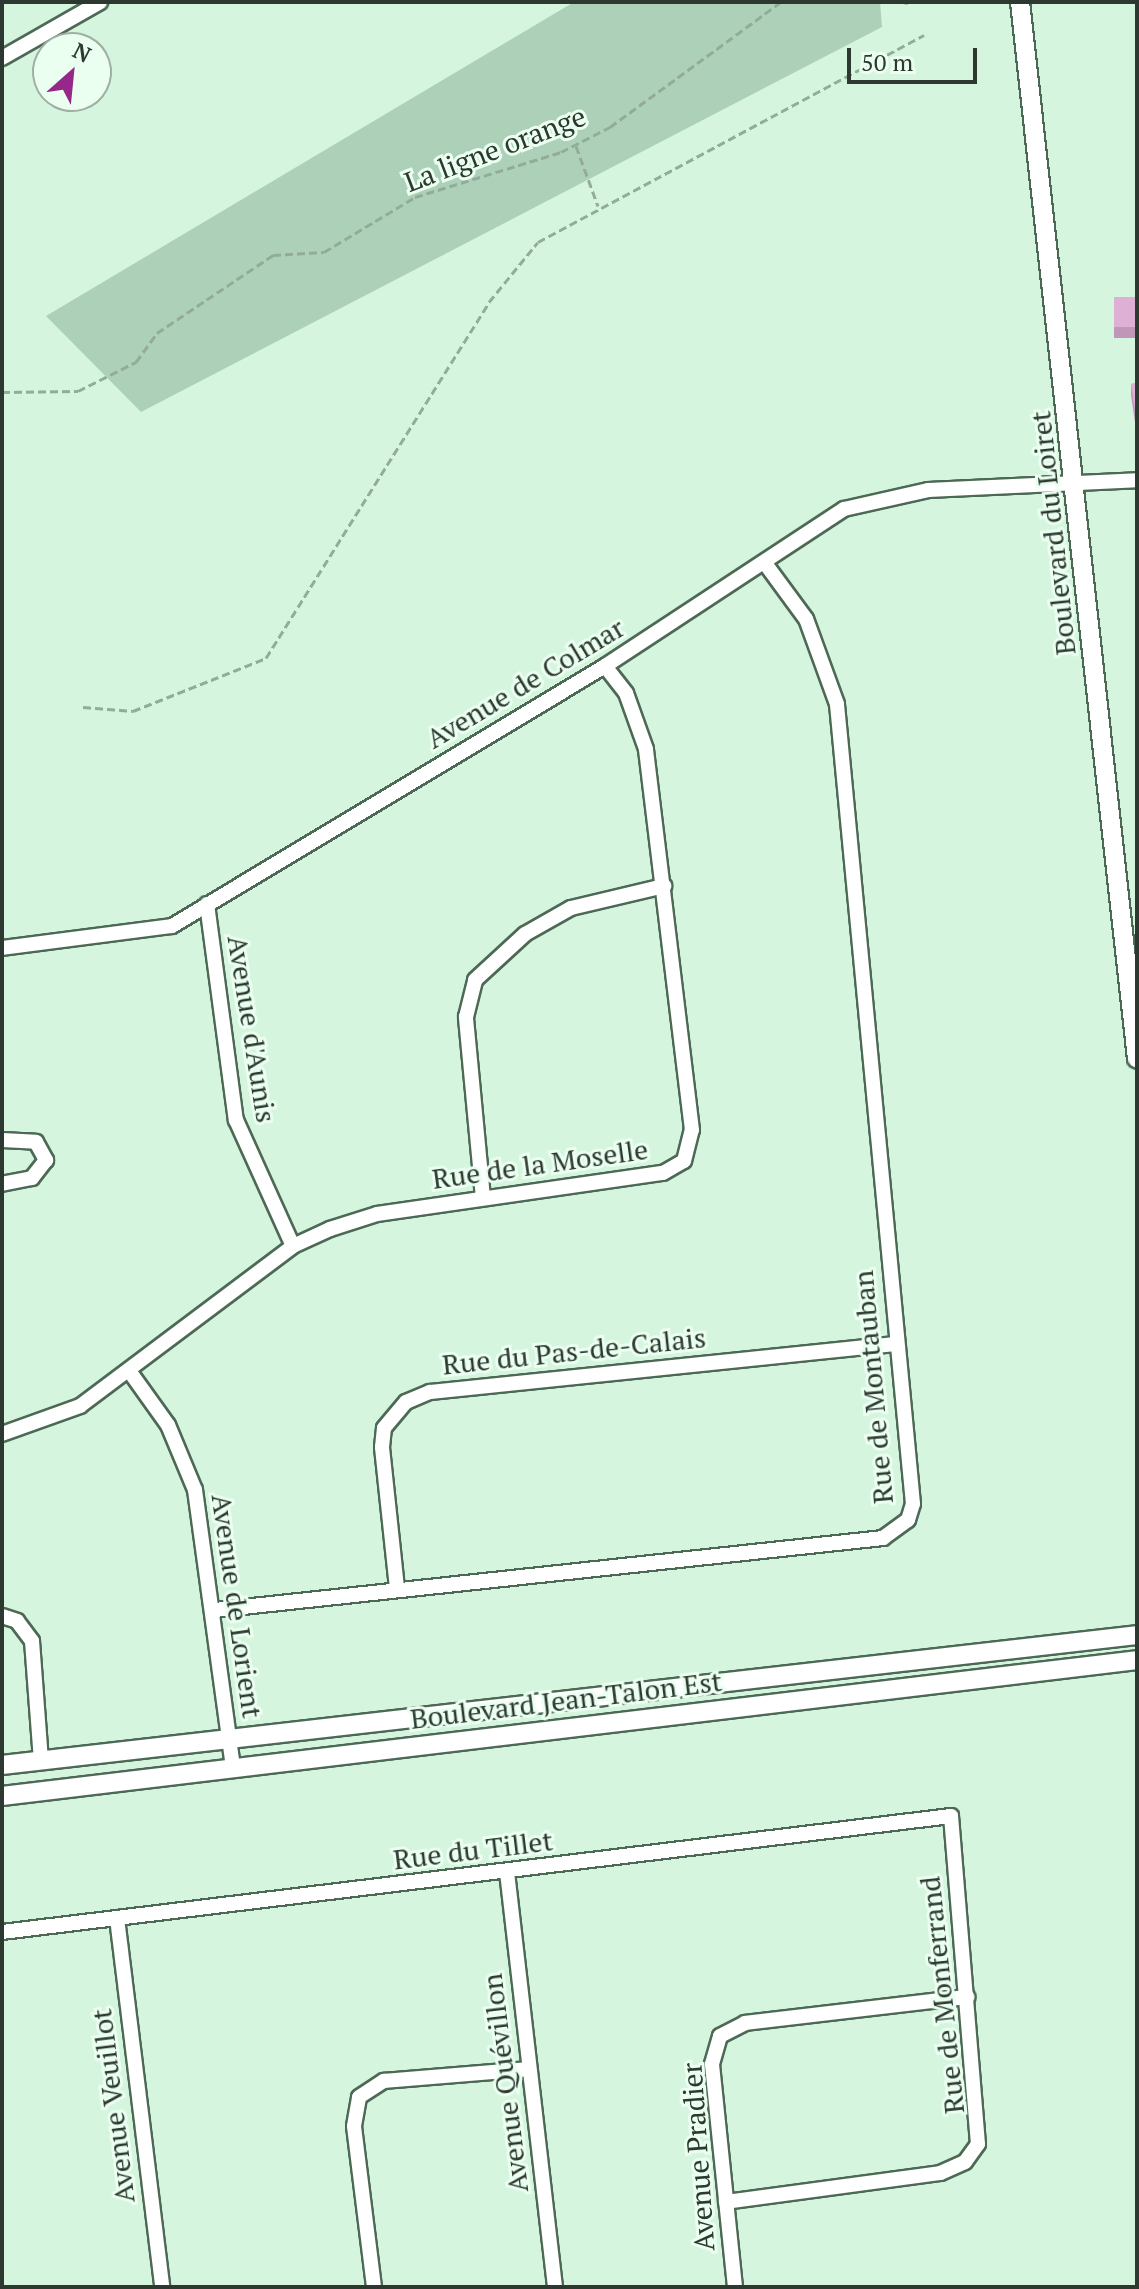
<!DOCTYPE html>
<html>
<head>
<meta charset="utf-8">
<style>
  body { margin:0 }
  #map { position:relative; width:1139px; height:2289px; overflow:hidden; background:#d5f5de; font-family:"PT Serif",serif }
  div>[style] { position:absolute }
  .green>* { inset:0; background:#add1b8 }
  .path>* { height:3px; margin-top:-1.5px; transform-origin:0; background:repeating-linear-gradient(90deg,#93ab9a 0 8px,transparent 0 12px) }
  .roads { filter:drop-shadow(2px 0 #4d6956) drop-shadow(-2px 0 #4d6956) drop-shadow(0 2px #4d6956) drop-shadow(0 -2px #4d6956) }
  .minor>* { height:14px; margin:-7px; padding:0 7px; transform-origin:7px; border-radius:7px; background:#fff }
  .tertiary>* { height:18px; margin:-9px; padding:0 9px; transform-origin:9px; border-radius:9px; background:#fff }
  .wall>* { inset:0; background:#bf97b7; transform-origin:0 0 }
  .building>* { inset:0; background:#deb0d5; transform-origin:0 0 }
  span { translate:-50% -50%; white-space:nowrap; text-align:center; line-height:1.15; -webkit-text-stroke:6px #ebfff1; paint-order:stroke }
  .street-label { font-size:28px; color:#2c3830 }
  .frame { position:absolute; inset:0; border:4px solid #2c3830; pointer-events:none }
  .north { position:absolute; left:32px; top:32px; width:80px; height:80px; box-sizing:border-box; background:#ebfff1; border:2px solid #9fafa4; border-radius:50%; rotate:27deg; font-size:22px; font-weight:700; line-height:32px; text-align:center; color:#2c3830 }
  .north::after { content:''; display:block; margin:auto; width:28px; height:36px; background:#952889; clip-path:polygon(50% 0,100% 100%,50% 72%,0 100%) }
  .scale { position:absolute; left:847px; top:48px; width:130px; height:36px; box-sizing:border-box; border:4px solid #2c3830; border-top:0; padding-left:10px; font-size:24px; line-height:28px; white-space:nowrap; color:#2c3830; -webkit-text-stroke:6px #ebfff1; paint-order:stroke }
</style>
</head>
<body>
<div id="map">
  <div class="green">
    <i style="clip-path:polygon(574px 2px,880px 2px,882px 27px,141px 412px,46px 316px)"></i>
  </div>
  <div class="path">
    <i style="left:903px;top:2px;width:5px;rotate:11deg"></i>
    <i style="left:576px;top:146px;width:64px;rotate:69.9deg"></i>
    <i style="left:2px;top:392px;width:76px;rotate:-0.8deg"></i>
    <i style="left:78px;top:391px;width:65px;rotate:-26.6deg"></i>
    <i style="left:136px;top:362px;width:36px;rotate:-54deg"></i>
    <i style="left:157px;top:333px;width:140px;rotate:-33.9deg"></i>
    <i style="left:273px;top:255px;width:51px;rotate:-3.4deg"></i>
    <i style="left:324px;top:252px;width:106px;rotate:-31.1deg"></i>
    <i style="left:415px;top:197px;width:153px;rotate:-17.1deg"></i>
    <i style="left:561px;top:152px;width:55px;rotate:-27deg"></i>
    <i style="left:610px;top:127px;width:212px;rotate:-36.2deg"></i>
    <i style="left:83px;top:707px;width:50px;rotate:4.6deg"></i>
    <i style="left:133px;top:711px;width:143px;rotate:-21.7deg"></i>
    <i style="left:266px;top:658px;width:420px;rotate:-57.9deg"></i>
    <i style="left:489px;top:302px;width:77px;rotate:-50.8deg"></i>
    <i style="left:538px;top:242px;width:438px;rotate:-28.2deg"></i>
  </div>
  <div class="roads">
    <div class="minor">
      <i style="left:2px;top:58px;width:113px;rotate:-29.7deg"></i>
      <i style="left:207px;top:904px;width:218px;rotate:82.4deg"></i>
      <i style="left:236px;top:1120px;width:138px;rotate:65.7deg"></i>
      <i style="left:2px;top:948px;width:171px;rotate:-7.4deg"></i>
      <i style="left:172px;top:926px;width:505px;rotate:-30.98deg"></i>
      <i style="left:605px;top:666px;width:286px;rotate:-33.3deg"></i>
      <i style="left:844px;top:509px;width:86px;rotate:-12.7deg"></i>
      <i style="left:928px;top:490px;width:209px;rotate:-2.7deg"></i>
      <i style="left:2px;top:1140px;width:34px;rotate:3deg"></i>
      <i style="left:36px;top:1142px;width:21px;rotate:61deg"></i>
      <i style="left:46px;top:1160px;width:23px;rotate:128deg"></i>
      <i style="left:32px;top:1178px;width:31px;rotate:169deg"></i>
      <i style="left:483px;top:1198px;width:182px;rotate:-95.4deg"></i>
      <i style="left:466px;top:1017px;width:38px;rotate:-76deg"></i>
      <i style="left:475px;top:980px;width:68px;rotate:-42.6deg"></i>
      <i style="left:525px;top:934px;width:53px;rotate:-29.5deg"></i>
      <i style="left:571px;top:908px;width:96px;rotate:-13.3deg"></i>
      <i style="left:130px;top:1372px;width:65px;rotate:54.4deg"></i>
      <i style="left:168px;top:1425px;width:70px;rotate:67.4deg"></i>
      <i style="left:195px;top:1490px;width:281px;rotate:82.2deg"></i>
      <i style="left:2px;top:1434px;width:83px;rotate:-19.7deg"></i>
      <i style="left:80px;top:1406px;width:266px;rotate:-36.9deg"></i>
      <i style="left:293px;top:1246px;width:41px;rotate:-24.7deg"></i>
      <i style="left:330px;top:1229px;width:49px;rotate:-17.7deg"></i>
      <i style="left:377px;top:1214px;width:289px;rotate:-8.2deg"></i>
      <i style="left:663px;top:1173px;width:24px;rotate:-30deg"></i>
      <i style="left:684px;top:1161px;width:32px;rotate:-76deg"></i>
      <i style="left:692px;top:1130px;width:384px;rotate:-96.9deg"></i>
      <i style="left:646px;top:749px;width:59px;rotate:-109.7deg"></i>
      <i style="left:626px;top:693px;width:34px;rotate:-128deg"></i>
      <i style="left:397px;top:1588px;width:142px;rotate:-96.1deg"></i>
      <i style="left:382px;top:1447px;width:19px;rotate:-84deg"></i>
      <i style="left:384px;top:1428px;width:34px;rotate:-50deg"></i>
      <i style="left:406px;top:1402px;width:26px;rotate:-23deg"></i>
      <i style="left:430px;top:1392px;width:468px;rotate:-5.9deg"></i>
      <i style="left:215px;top:1610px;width:672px;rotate:-6.15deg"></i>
      <i style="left:883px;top:1538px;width:31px;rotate:-36deg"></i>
      <i style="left:908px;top:1520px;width:17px;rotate:-73deg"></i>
      <i style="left:913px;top:1504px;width:804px;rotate:-95.43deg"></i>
      <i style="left:837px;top:704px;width:90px;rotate:-110deg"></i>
      <i style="left:806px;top:619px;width:66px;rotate:-126.3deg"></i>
      <i style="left:2px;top:1616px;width:16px;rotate:18deg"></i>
      <i style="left:17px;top:1621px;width:25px;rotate:53deg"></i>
      <i style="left:32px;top:1641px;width:119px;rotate:85.7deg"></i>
      <i style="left:507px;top:1872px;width:418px;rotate:83.4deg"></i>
      <i style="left:117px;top:1918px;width:372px;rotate:83deg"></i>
      <i style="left:2px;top:1932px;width:956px;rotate:-6.97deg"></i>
      <i style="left:951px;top:1816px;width:329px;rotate:85.3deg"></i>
      <i style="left:978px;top:2144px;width:22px;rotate:126deg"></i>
      <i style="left:965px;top:2162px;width:27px;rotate:156deg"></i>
      <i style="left:940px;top:2173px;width:216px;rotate:172.3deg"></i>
      <i style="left:374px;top:2287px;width:162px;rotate:-97.1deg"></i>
      <i style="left:354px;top:2126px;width:29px;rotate:-80deg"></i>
      <i style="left:359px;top:2097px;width:30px;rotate:-33deg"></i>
      <i style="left:384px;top:2081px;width:145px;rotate:-4.7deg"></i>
      <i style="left:735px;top:2287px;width:224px;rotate:-95.9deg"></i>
      <i style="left:712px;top:2064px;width:29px;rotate:-74deg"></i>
      <i style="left:720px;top:2036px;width:28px;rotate:-27deg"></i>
      <i style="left:745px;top:2023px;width:224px;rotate:-6.7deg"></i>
    </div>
    <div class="tertiary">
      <i style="left:1020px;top:2px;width:1063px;rotate:83.68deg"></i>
      <i style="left:2px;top:1765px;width:1142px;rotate:-6.53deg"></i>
      <i style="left:2px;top:1796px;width:1143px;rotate:-6.83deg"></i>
    </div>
  </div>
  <div class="wall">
    <i style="left:1137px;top:297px;width:41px;height:23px;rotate:90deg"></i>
    <i style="clip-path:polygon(1137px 383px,1137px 429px,1136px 429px,1131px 395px,1131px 384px)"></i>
  </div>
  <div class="building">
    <i style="left:1137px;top:297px;width:30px;height:23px;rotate:90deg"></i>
    <i style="clip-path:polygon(1137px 383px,1137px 418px,1136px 419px,1131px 384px)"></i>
  </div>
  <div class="street-label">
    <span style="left:495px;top:149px;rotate:-21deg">La ligne orange</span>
    <span style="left:1053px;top:533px;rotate:-96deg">Boulevard du Loiret</span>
    <span style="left:525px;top:683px;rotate:-31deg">Avenue de Colmar</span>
    <span style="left:252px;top:1029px;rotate:81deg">Avenue d'Aunis</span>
    <span style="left:540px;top:1164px;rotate:-8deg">Rue de la Moselle</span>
    <span style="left:574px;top:1351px;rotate:-6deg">Rue du Pas-de-Calais</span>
    <span style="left:873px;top:1387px;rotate:-95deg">Rue de Montauban</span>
    <span style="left:237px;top:1606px;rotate:82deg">Avenue de Lorient</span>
    <span style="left:566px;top:1700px;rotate:-7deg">Boulevard Jean-Talon Est</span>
    <span style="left:473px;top:1850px;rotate:-7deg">Rue du Tillet</span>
    <span style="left:942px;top:1995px;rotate:-96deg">Rue de Monferrand</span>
    <span style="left:505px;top:2083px;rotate:-97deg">Avenue Quévillon</span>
    <span style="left:113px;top:2106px;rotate:-97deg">Avenue Veuillot</span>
    <span style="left:698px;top:2157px;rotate:-94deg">Avenue Pradier</span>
  </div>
  <div class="frame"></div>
  <div class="north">N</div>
  <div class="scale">50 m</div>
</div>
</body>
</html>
